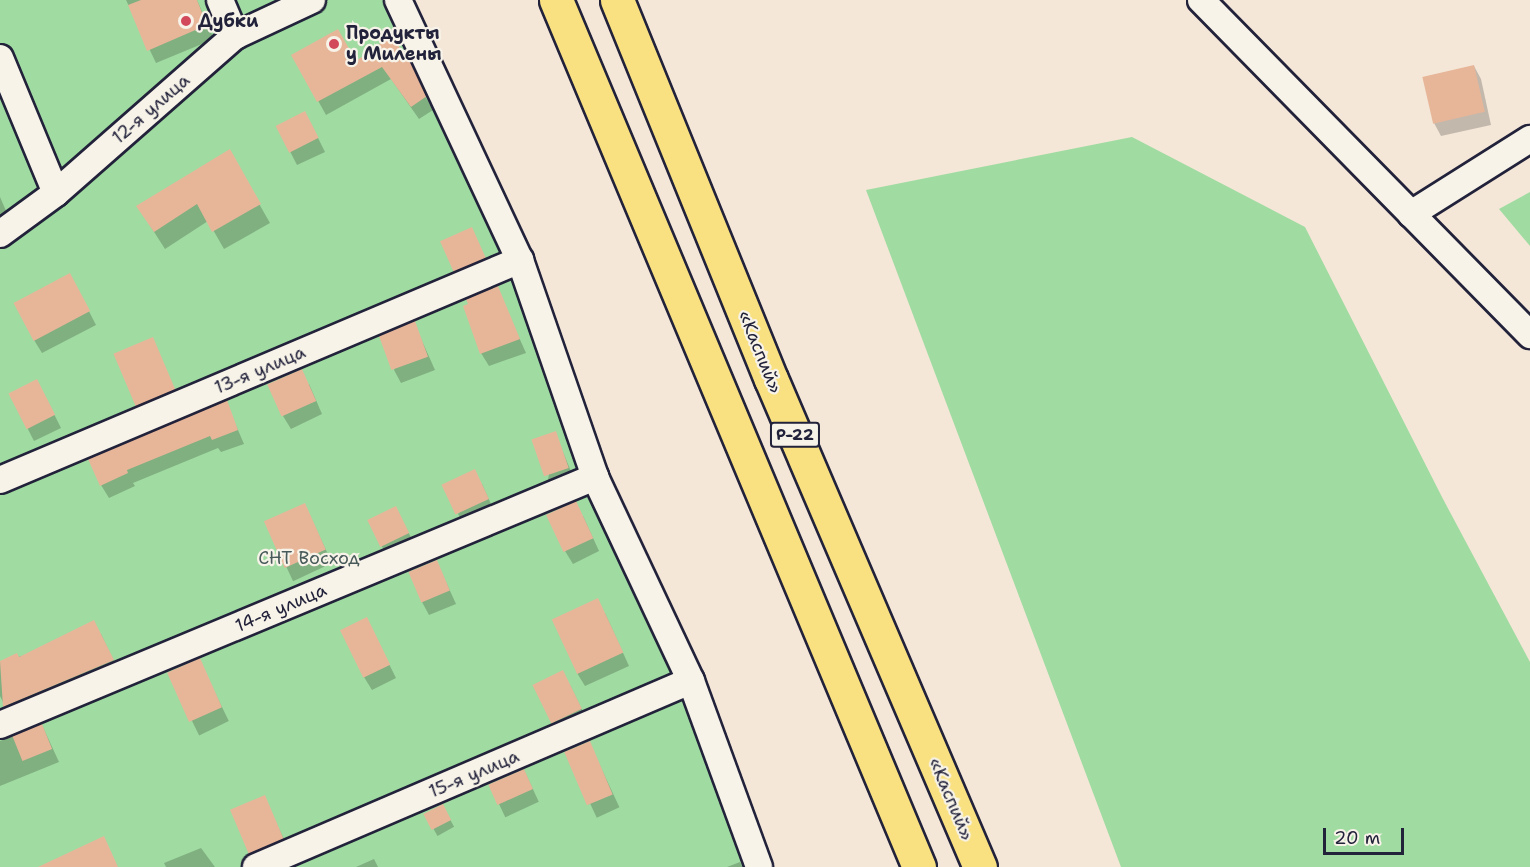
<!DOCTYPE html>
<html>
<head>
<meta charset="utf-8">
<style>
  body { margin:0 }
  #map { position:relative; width:1530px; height:867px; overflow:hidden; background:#f4e7d8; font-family:"Shantell Sans",sans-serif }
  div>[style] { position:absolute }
  .green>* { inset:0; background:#a0dba1 }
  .shadow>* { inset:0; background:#0003; transform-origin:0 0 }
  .building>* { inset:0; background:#e7b699; transform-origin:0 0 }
  .roads { filter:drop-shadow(2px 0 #22223b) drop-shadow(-2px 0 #22223b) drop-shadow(0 2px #22223b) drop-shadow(0 -2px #22223b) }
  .minor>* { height:26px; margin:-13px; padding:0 13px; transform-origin:13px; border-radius:13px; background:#f7f3e8 }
  .trunk>* { height:33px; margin:-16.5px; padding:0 16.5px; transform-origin:16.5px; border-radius:16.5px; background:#f9e181 }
  .dots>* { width:16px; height:16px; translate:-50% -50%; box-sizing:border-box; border:3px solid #f7f3e8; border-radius:50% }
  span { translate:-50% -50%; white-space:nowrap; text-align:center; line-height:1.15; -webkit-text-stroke:4.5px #f7f3e8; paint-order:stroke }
  .shield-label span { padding:2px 4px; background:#f7f3e8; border:2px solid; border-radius:4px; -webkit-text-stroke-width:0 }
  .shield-label { font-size:16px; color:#22223b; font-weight:700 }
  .poi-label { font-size:18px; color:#22223b; font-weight:700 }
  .left { translate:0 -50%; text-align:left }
  .street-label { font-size:18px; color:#22223b }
  .park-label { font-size:18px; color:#485a5a }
  .scale { position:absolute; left:1323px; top:828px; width:81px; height:27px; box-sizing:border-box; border:3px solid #22223b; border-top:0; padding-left:8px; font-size:18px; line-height:21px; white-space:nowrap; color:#22223b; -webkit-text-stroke:4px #f7f3e8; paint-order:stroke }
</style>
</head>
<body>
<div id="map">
  <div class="green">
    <i style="clip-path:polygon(0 0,407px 0,602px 460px,697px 667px,772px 867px,0 867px)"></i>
    <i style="clip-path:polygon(1132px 137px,1305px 227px,1443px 499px,1530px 662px,1530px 867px,1121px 867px,866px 190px)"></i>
    <i style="clip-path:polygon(1530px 192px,1530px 246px,1499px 209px)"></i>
  </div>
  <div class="shadow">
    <i style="clip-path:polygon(126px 0,197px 0,214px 39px,156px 63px)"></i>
    <i style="clip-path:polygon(391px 38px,433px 110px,419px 119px,391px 79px,326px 115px,293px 55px,355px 63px)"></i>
    <i style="clip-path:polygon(1474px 66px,1481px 79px,1491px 125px,1441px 136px,1434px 123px,1424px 77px)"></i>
    <i style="clip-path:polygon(277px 126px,312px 126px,325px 152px,297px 165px)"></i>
    <i style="clip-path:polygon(229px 151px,270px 223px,224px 249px,208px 221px,165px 249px,149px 224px)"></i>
    <i style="clip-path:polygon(0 197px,7px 213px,0 215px)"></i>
    <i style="clip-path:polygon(471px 229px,492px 272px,463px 284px,455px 271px)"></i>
    <i style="clip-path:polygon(77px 288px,96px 325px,42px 353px,34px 340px)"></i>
    <i style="clip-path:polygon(497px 288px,526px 353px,489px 366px,481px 353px)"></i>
    <i style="clip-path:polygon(414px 323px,435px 370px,401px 383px,394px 370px)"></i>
    <i style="left:152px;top:339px;width:70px;height:40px;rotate:66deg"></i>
    <i style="clip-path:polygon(309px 384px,322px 414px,291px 429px,283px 416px)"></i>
    <i style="clip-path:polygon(10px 394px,44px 394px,61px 428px,34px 441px)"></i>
    <i style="clip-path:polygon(226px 402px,244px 444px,221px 452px,218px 448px,133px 483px,135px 486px,109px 498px,101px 485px)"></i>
    <i style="clip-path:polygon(555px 433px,575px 481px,556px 493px,548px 480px)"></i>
    <i style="clip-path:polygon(482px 484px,495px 513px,465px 527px,458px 514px)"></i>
    <i style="left:305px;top:505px;width:64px;height:43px;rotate:65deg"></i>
    <i style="left:396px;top:508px;width:44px;height:30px;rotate:63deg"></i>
    <i style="clip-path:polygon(583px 516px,599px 551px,573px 564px,565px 551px)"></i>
    <i style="clip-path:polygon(437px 562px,456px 604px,429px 615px,422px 602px)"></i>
    <i style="clip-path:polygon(605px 613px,629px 666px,585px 686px,577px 673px)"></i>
    <i style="clip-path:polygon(373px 632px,396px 678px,372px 690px,364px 677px)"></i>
    <i style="clip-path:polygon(101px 634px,120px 674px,12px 720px,0 696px,0 662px)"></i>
    <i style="left:199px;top:660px;width:68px;height:33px;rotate:64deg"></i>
    <i style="clip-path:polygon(570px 685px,588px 722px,561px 736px,535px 686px)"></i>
    <i style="clip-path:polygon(42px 725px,59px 762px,0 786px,0 741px)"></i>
    <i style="left:589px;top:742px;width:72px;height:25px;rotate:65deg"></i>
    <i style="left:524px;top:770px;width:35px;height:37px;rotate:65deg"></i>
    <i style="clip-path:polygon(264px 797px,290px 852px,260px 865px,252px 852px)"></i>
    <i style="left:442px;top:805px;width:25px;height:19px;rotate:61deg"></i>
    <i style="clip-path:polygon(201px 848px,215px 867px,166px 867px,164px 863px)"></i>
    <i style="clip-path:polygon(374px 859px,378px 867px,356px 867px)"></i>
    <i style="clip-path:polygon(740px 862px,743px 867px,727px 867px)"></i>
  </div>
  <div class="building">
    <i style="clip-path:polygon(141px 0,197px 0,207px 25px,147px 51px,128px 5px)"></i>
    <i style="clip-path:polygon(338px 29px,356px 61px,391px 36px,412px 64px,427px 96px,411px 107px,382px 67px,317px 102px,291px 55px)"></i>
    <i style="left:1474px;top:65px;width:48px;height:53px;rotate:77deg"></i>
    <i style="left:305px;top:111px;width:30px;height:33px;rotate:63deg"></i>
    <i style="clip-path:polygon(230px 149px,261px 204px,212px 232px,197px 204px,154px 232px,136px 206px)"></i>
    <i style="left:472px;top:227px;width:34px;height:35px;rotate:66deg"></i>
    <i style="left:70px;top:273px;width:43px;height:64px;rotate:62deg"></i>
    <i style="clip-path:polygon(498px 286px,520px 339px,480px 354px,463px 306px,468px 304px,466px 299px)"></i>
    <i style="left:415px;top:321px;width:38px;height:39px;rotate:70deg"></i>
    <i style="left:153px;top:337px;width:57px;height:43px;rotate:67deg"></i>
    <i style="left:302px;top:369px;width:35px;height:38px;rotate:66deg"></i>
    <i style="left:37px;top:379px;width:40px;height:32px;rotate:63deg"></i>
    <i style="clip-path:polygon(227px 400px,238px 430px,212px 440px,210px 436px,127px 470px,128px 473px,100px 486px,88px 459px)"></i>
    <i style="left:556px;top:431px;width:39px;height:26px;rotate:71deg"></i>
    <i style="left:475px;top:469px;width:33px;height:37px;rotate:65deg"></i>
    <i style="left:576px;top:501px;width:41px;height:33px;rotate:65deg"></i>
    <i style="left:305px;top:503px;width:51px;height:45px;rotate:66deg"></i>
    <i style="left:396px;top:506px;width:30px;height:32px;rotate:64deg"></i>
    <i style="left:437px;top:560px;width:33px;height:31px;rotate:67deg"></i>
    <i style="left:598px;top:598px;width:60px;height:51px;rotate:65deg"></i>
    <i style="left:367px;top:617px;width:53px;height:30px;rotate:64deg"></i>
    <i style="clip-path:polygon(94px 620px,114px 660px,3px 707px,0 661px,17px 653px,19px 657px)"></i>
    <i style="left:200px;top:658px;width:54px;height:36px;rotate:66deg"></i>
    <i style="left:563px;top:670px;width:43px;height:34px;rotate:64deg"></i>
    <i style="left:42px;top:724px;width:27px;height:32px;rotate:68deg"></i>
    <i style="left:590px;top:741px;width:58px;height:28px;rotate:67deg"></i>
    <i style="left:524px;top:769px;width:22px;height:39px;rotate:66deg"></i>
    <i style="left:265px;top:795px;width:48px;height:38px;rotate:67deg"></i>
    <i style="left:443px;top:804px;width:18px;height:22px;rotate:63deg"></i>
    <i style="clip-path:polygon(104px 836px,118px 867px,38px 867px)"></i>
  </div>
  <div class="roads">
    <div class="minor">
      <i style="left:220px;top:0;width:39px;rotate:67deg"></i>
      <i style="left:398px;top:0;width:287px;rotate:64.9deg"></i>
      <i style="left:520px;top:260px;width:230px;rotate:70.9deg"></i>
      <i style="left:595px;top:477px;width:225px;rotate:64.8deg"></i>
      <i style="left:691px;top:681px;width:198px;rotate:69.9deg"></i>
      <i style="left:1201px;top:0;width:470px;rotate:45.5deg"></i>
      <i style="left:0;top:58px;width:146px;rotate:67.5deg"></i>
      <i style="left:1411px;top:214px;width:141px;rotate:-32.2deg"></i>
      <i style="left:0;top:234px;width:69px;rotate:-36.2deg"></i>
      <i style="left:56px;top:193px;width:238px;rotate:-41.3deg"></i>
      <i style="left:235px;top:36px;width:85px;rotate:-25.1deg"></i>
      <i style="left:0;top:480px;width:565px;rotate:-22.93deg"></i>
      <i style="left:0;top:725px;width:645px;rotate:-22.63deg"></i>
      <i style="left:256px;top:867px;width:473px;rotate:-23.2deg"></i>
    </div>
    <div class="trunk">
      <i style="left:556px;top:0;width:940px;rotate:67.28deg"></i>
      <i style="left:617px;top:0;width:409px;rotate:67.9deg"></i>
      <i style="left:771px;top:379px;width:531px;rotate:66.82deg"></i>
    </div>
  </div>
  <div class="dots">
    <i style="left:186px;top:21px;background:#d1495b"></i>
    <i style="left:334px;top:44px;background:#d1495b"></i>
  </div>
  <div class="shield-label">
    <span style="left:795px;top:435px">Р-22</span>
  </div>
  <div class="poi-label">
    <span class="left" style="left:198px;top:21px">Дубки</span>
    <span class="left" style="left:346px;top:44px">Продукты<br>у Милены</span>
  </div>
  <div class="street-label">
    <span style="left:151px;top:109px;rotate:-41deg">12-я улица</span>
    <span style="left:760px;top:352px;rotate:68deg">«Каспий»</span>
    <span style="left:260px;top:370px;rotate:-23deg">13-я улица</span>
    <span style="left:281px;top:608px;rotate:-23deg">14-я улица</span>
    <span style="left:474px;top:774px;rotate:-23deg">15-я улица</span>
    <span style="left:951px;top:799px;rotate:67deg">«Каспий»</span>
  </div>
  <div class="park-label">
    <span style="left:309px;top:558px">СНТ Восход</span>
  </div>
  <div class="scale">20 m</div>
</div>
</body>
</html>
